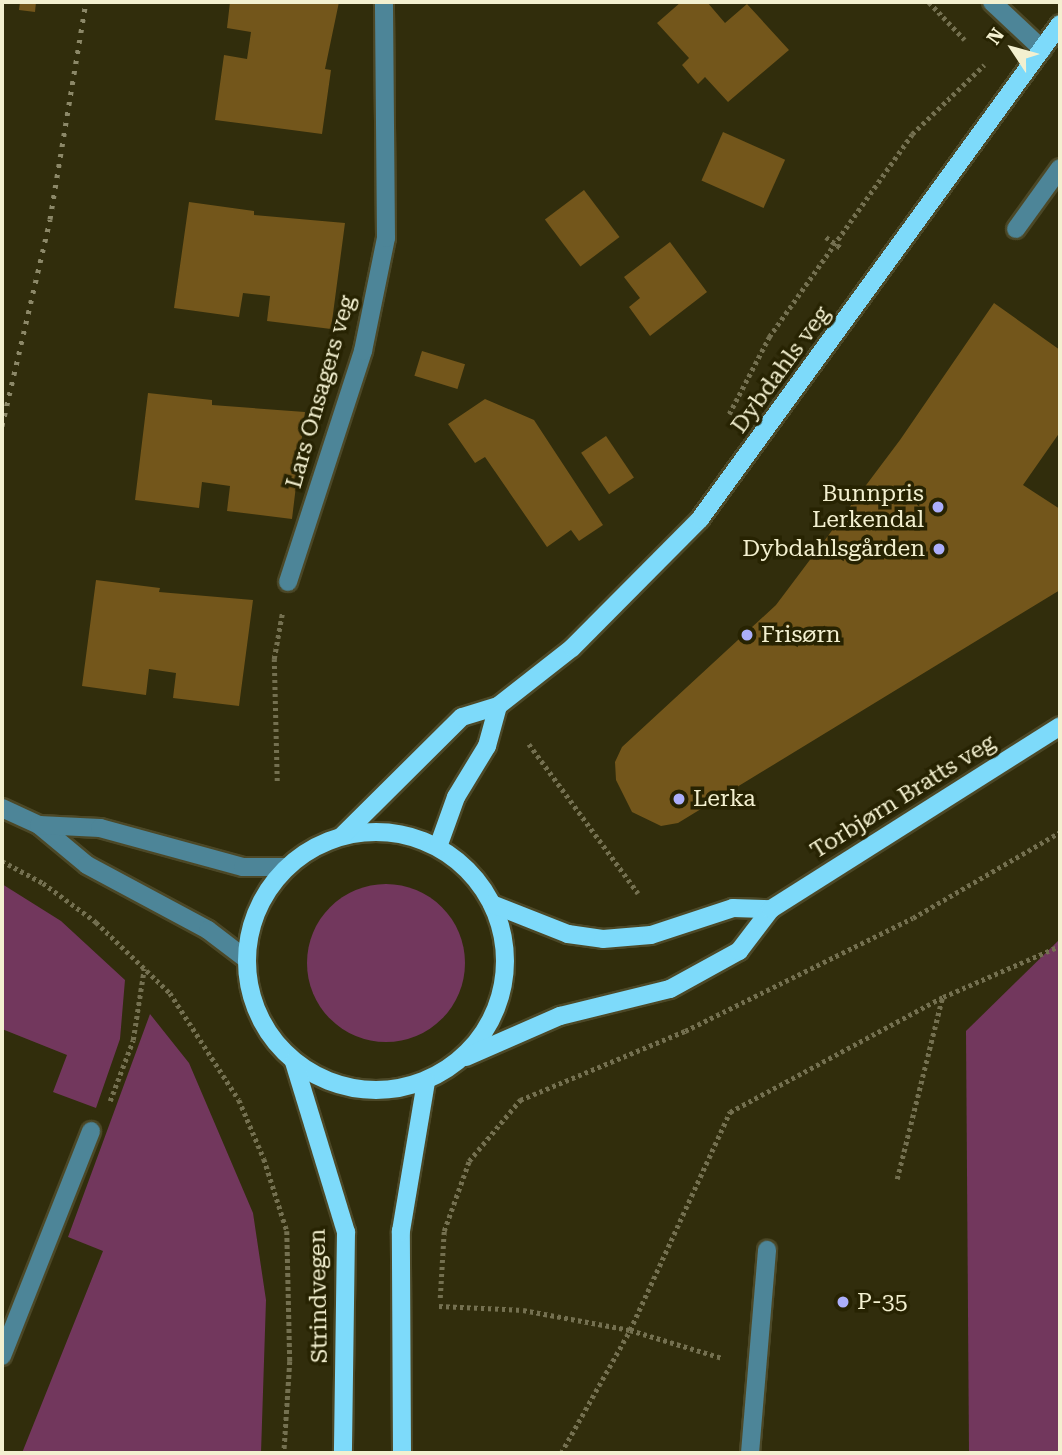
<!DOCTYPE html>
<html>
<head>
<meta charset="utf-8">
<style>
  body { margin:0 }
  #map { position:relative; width:1062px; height:1455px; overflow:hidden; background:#312d0c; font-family:"Roboto Serif",serif }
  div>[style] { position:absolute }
  .green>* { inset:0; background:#72375d }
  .round { border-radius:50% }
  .building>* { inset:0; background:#73561b; transform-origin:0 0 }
  .path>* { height:4.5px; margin-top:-2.25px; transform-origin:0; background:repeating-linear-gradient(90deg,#747050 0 3.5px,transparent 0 7px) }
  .roads { filter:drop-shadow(2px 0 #4c4827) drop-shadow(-2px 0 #4c4827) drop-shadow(0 2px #4c4827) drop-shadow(0 -2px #4c4827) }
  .minor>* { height:18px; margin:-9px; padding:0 9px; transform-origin:9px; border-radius:9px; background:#4d8598 }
  .major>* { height:18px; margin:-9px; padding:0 9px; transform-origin:9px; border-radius:9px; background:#7ddafa }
  .major>.ring { margin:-9px; padding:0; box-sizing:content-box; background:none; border:18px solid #7ddafa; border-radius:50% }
  .rail>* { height:5px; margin-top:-2.5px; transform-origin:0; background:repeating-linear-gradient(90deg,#8c8868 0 3.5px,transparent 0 10.5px) }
  .dots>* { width:19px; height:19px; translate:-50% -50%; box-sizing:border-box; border:4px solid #272302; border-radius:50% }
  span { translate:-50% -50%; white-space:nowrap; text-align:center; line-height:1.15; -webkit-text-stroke:7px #272302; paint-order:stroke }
  .street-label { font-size:23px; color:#f3f0d0 }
  .poi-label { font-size:23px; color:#f3f0d0 }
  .right { translate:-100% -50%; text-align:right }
  .left { translate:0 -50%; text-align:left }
  .frame { position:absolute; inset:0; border:4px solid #f3f0d0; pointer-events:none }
  .north { position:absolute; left:978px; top:14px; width:70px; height:70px; -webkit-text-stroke:5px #272302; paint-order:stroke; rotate:306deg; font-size:19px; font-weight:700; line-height:28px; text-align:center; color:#f3f0d0 }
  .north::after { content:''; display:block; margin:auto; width:24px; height:32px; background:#f3f0d0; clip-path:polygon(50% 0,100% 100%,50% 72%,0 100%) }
</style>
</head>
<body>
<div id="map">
  <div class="green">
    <i style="clip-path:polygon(2px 884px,61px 921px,125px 980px,120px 1039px,96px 1108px,53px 1092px,67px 1055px,2px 1029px)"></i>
    <i class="round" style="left:307px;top:884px;width:158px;height:158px"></i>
    <i style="clip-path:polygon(1060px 939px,1060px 1453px,969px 1453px,966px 1031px)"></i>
    <i style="clip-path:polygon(150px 1014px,189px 1063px,253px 1213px,266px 1300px,261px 1453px,22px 1453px,103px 1251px,68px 1237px)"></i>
  </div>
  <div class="building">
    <i style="clip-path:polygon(20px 2px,36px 2px,35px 12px,19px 10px)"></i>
    <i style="clip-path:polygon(230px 2px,339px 2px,325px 69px,331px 70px,322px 134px,215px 120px,224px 55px,247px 59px,251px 32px,227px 28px)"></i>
    <i style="clip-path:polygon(681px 2px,707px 2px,725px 23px,747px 4px,789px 50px,728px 102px,705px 77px,698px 84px,682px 65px,689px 58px,657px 23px)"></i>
    <i style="left:723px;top:132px;width:68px;height:53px;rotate:24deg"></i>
    <i style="left:584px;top:190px;width:59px;height:49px;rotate:53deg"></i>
    <i style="clip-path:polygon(189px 202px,254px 211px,254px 215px,345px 223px,331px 329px,267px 321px,270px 296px,243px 293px,239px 317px,174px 308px)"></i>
    <i style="clip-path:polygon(670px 242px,707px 292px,650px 336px,629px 307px,640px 298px,624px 277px)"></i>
    <i style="clip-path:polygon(994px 303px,1060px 350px,1060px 432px,1023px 485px,1060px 509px,1060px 590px,678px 823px,661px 826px,632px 812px,616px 780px,615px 762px,622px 747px,776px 605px,900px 440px)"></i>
    <i style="left:422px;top:351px;width:45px;height:26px;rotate:17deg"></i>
    <i style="clip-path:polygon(148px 393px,212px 400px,212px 405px,305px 412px,292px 519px,227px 511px,230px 486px,202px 482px,199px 508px,135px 500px)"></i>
    <i style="clip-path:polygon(485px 399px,534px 420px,603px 525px,579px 541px,571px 530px,547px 547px,485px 457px,475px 463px,448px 424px)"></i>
    <i style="left:606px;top:436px;width:50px;height:30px;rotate:56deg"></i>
    <i style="clip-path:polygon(96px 580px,160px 588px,159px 592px,253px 600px,239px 706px,173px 698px,176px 673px,149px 669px,146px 695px,82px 686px)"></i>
  </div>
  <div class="path">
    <i style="left:929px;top:2px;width:52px;rotate:46.5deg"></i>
    <i style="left:826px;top:237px;width:19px;rotate:36deg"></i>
    <i style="left:729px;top:414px;width:87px;rotate:-62.5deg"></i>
    <i style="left:769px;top:337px;width:248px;rotate:-54.8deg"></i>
    <i style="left:912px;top:134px;width:100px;rotate:-43.8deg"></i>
    <i style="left:529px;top:744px;width:185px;rotate:53.8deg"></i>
    <i style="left:277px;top:781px;width:122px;rotate:-91.4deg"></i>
    <i style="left:274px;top:659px;width:46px;rotate:-79.9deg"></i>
    <i style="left:2px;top:861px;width:47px;rotate:28.2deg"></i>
    <i style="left:43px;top:883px;width:66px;rotate:36.3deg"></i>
    <i style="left:96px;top:922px;width:103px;rotate:43.8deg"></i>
    <i style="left:170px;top:993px;width:127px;rotate:57.2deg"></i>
    <i style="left:239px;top:1100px;width:64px;rotate:67deg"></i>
    <i style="left:264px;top:1159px;width:76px;rotate:72.3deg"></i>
    <i style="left:287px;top:1231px;width:130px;rotate:88.7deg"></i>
    <i style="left:290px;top:1361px;width:92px;rotate:93.7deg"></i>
    <i style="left:110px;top:1101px;width:65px;rotate:-69.3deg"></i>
    <i style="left:133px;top:1040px;width:72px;rotate:-81.2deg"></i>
    <i style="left:897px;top:1179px;width:187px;rotate:-76deg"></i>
    <i style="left:440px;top:1298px;width:67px;rotate:-86.6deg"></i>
    <i style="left:444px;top:1231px;width:74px;rotate:-70.3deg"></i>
    <i style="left:469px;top:1161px;width:80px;rotate:-50.1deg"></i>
    <i style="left:520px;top:1100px;width:179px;rotate:-22.7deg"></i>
    <i style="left:685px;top:1031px;width:254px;rotate:-26.4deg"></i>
    <i style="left:913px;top:918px;width:170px;rotate:-30.3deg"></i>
    <i style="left:439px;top:1306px;width:84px;rotate:2.7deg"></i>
    <i style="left:523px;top:1310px;width:109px;rotate:10.6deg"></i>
    <i style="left:630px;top:1330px;width:97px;rotate:16.8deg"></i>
    <i style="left:561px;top:1453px;width:141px;rotate:-60.7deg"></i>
    <i style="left:630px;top:1330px;width:240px;rotate:-65.4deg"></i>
    <i style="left:730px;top:1112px;width:242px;rotate:-28.4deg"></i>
    <i style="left:943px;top:997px;width:128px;rotate:-23.6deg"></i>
  </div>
  <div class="roads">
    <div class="minor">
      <i style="left:992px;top:2px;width:69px;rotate:43.2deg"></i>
      <i style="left:1016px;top:229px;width:75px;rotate:-54.2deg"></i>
      <i style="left:288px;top:582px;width:243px;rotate:-72deg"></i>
      <i style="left:363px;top:351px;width:115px;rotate:-78.5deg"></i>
      <i style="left:386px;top:238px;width:236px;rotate:-90.5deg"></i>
      <i style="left:2px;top:808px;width:41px;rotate:24.7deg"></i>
      <i style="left:39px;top:825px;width:62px;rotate:39.8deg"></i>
      <i style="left:87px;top:865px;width:137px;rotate:28.2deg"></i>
      <i style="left:208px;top:930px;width:48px;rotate:37.3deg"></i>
      <i style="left:39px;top:825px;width:61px;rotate:2.8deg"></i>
      <i style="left:100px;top:828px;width:148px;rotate:15.3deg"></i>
      <i style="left:243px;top:867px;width:44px"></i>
      <i style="left:2px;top:1356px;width:242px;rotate:-68.4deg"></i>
      <i style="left:750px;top:1453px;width:204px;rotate:-85.2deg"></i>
    </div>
    <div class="major">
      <i class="ring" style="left:247px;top:832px;width:240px;height:240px"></i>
      <i style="left:342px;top:836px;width:169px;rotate:-44.8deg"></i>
      <i style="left:462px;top:717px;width:38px;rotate:-17deg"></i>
      <i style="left:498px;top:706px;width:94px;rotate:-38.1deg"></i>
      <i style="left:572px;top:648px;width:182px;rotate:-45.2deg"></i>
      <i style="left:700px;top:519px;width:612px;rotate:-53.97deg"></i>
      <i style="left:438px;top:847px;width:53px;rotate:-70.2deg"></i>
      <i style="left:456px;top:797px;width:60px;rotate:-58.7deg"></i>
      <i style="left:487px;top:746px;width:41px;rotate:-74.6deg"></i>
      <i style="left:492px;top:904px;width:82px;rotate:21.5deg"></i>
      <i style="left:568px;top:934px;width:35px;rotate:8deg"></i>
      <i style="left:603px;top:939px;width:48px;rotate:-4.8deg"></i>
      <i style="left:651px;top:935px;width:86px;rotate:-18.2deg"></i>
      <i style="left:733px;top:908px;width:38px;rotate:2deg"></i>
      <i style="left:466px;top:1057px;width:103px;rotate:-23.6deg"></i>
      <i style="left:560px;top:1016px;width:113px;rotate:-13.8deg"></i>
      <i style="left:670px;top:989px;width:79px;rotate:-28.8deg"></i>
      <i style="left:739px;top:951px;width:53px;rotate:-52.7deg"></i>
      <i style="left:771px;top:909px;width:342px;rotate:-32.3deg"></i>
      <i style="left:294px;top:1062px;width:178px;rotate:73deg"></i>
      <i style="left:346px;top:1232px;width:221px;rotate:90.8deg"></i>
      <i style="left:402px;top:1453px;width:222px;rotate:-90.3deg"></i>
      <i style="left:401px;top:1231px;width:152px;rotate:-80.5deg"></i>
    </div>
  </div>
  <div class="rail">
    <i style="left:2px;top:426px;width:212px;rotate:-76.9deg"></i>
    <i style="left:50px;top:219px;width:220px;rotate:-80.6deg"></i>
  </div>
  <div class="dots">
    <i style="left:938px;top:507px;background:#acaffb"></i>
    <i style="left:939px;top:549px;background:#acaffb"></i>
    <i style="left:747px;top:635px;background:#acaffb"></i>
    <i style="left:679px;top:799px;background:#acaffb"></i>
    <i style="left:843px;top:1302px;background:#acaffb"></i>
  </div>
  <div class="street-label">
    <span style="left:781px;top:370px;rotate:-54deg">Dybdahls veg</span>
    <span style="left:321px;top:392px;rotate:-74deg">Lars Onsagers veg</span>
    <span style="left:903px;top:797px;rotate:-32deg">Torbjørn Bratts veg</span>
    <span style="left:319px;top:1296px;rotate:-91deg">Strindvegen</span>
  </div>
  <div class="poi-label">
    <span class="right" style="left:924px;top:507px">Bunnpris<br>Lerkendal</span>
    <span class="right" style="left:925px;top:549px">Dybdahlsgården</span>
    <span class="left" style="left:761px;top:635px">Frisørn</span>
    <span class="left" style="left:693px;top:799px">Lerka</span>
    <span class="left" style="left:857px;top:1302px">P-35</span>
  </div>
  <div class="frame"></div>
  <div class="north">N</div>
</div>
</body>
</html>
